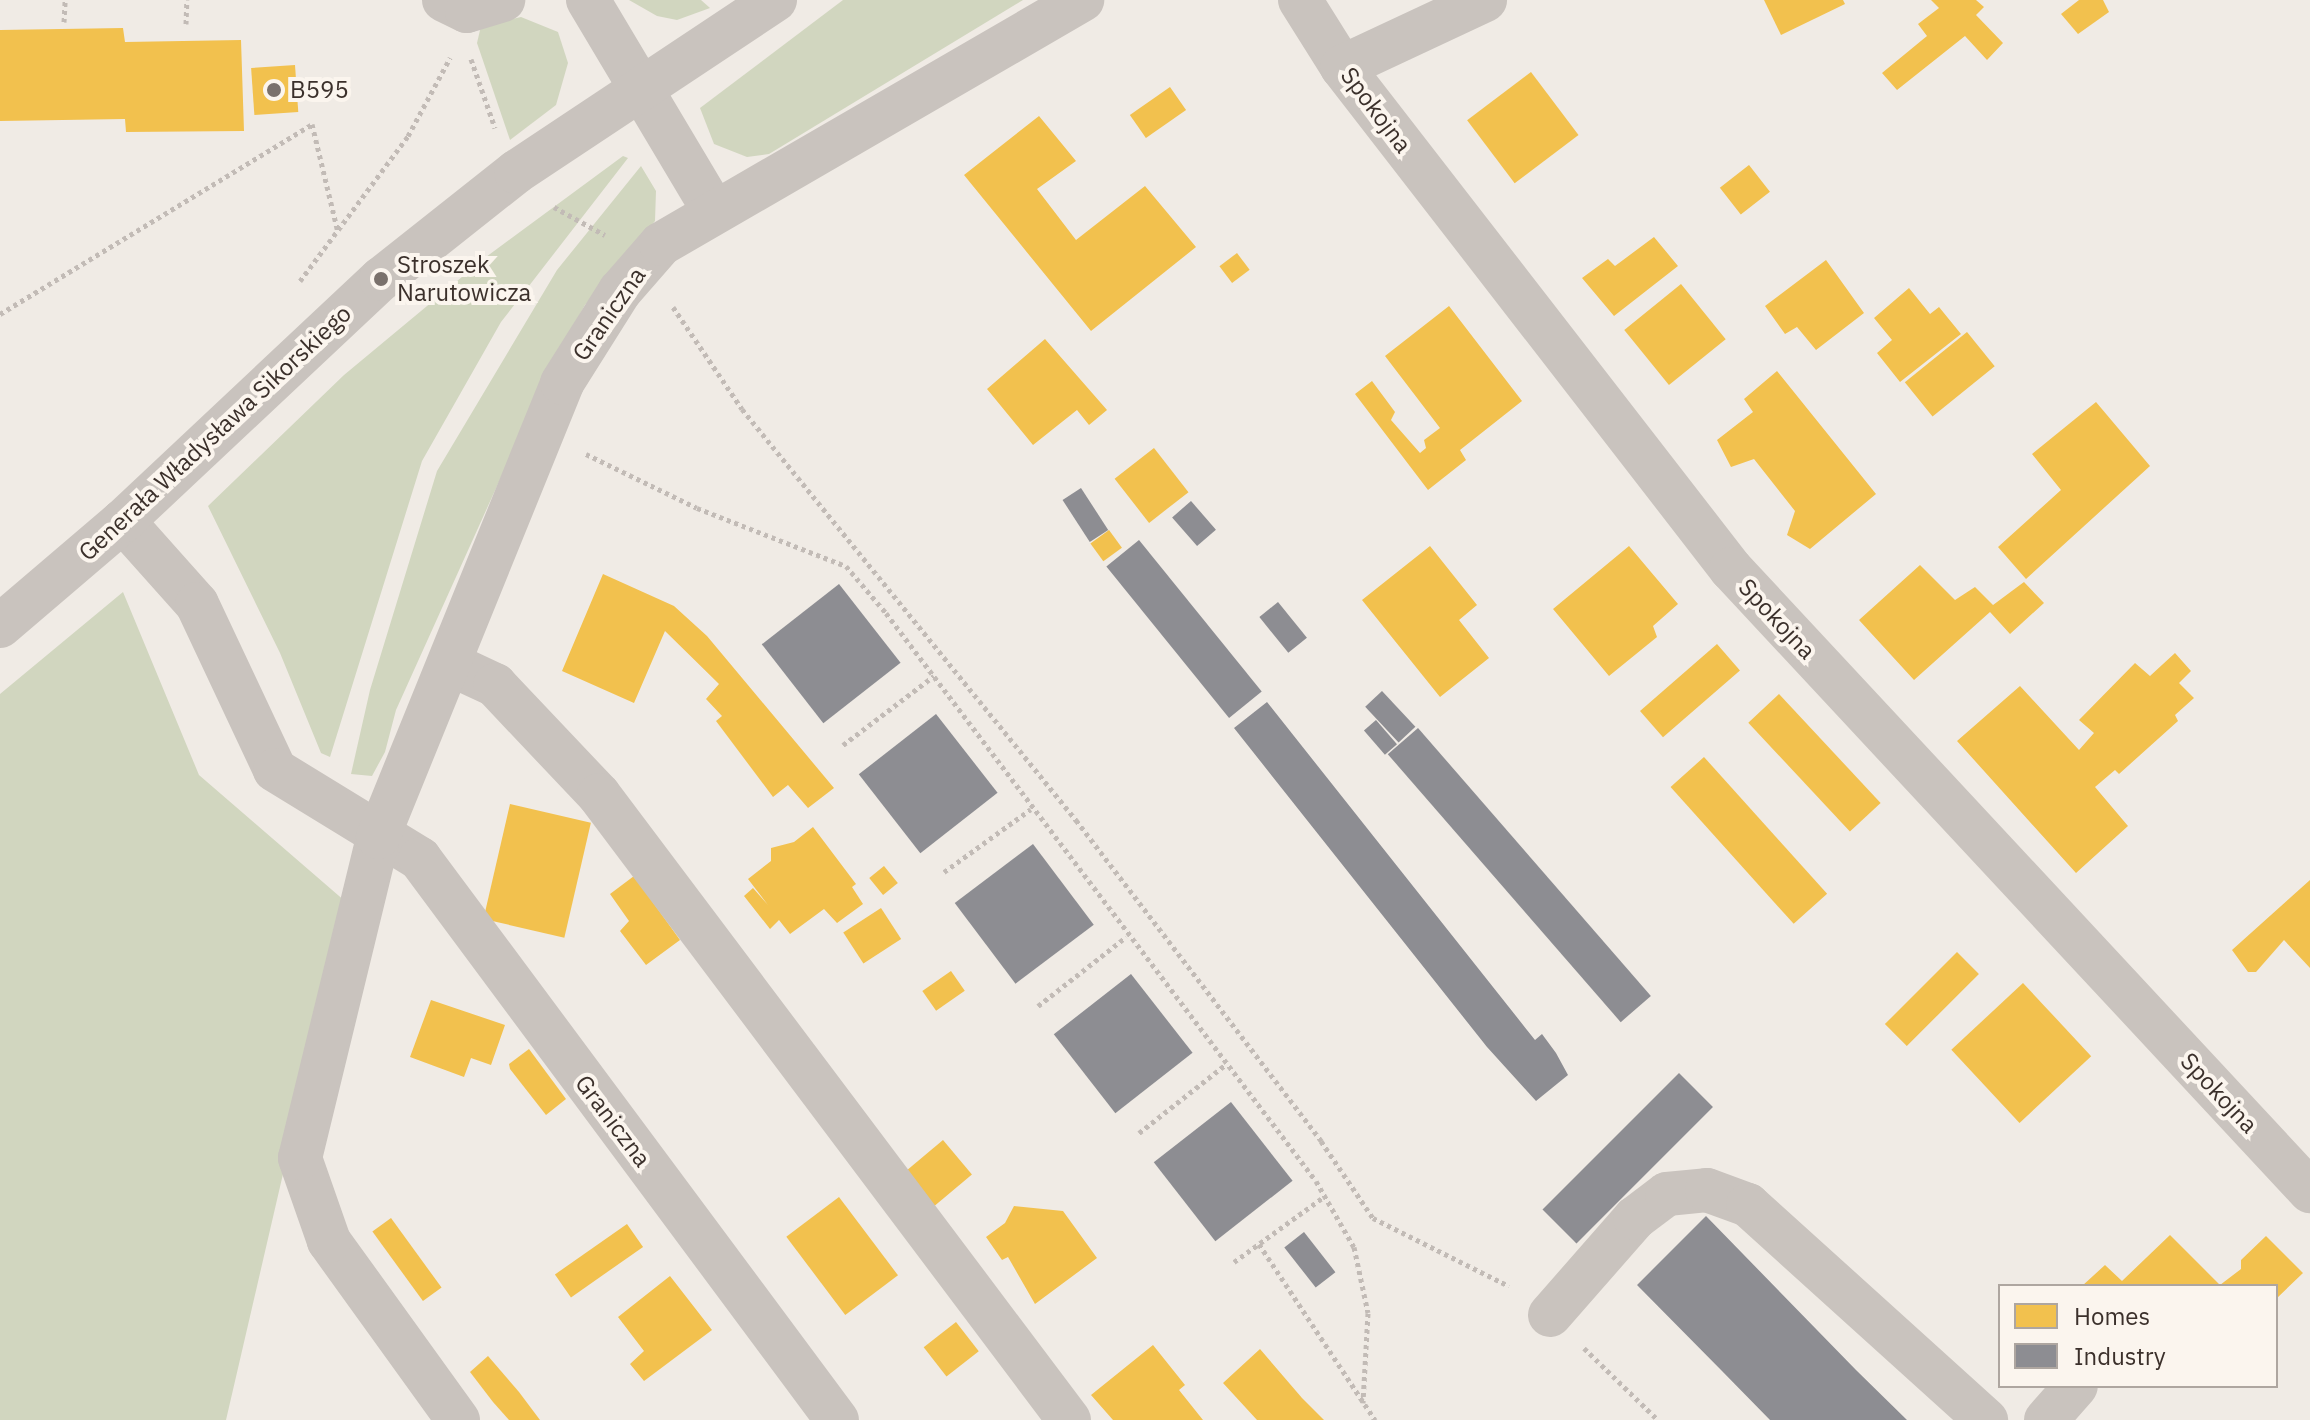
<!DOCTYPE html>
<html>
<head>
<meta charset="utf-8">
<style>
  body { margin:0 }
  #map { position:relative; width:2310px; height:1420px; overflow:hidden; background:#f0ebe5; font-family:"IBM Plex Sans",sans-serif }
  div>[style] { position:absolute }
  .green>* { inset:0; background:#d1d6bf }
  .homes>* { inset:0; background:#f2c14e; transform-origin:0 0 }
  .industry>* { inset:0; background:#8d8d92; transform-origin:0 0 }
  .path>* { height:5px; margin-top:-2.5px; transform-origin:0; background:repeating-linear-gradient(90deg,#c2bbb6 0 4px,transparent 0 8px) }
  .minor>* { height:44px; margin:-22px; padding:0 22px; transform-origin:22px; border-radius:22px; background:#c9c3be }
  .dots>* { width:22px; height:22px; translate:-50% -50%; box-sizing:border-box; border:4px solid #fbf5ee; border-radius:50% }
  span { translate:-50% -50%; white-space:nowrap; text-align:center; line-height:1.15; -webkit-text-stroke:8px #fbf5ee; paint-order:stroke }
  .poi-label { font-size:24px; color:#3b302b }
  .left { translate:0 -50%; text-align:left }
  .street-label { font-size:24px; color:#3b302b }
  .legend { position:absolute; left:1998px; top:1284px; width:280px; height:104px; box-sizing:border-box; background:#fbf5ee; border:2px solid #aea6a0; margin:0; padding:10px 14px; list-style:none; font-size:24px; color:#3b302b }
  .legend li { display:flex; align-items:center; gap:16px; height:40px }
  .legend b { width:40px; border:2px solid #aea6a0 }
</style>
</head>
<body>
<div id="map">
  <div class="green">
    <i style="clip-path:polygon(629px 0,701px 0,710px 8px,677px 20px,657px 16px)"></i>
    <i style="clip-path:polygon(843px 0,1023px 0,769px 154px,747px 157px,714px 144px,700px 108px)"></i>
    <i style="clip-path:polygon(521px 17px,558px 32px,568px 63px,556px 105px,510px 140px,477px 43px,481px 26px)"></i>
    <i style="clip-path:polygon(623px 156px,628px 158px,501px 322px,422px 461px,330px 757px,321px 753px,280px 653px,208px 506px,344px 375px,486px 257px)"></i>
    <i style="clip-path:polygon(641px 166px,656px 191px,655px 221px,585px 305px,552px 364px,396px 710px,385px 752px,372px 776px,351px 774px,370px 690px,437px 471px,557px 270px)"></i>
    <i style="clip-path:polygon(123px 592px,199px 775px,346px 902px,226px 1420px,0 1420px,0 694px)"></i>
  </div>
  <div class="homes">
    <i style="clip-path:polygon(1764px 0,1843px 0,1845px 4px,1781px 35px)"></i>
    <i style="clip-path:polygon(1931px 0,1976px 0,1984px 7px,1976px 15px,2003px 43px,1987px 60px,1965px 36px,1897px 90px,1882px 73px,1927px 36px,1918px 24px,1939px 8px)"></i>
    <i style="clip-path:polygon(2079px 0,2103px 0,2109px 12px,2078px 34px,2061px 14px)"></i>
    <i style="clip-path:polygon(123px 28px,125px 42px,241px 40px,244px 131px,126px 132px,125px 119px,0 121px,0 30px)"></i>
    <i style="left:295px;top:65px;width:47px;height:44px;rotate:86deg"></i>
    <i style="left:1531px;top:72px;width:79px;height:80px;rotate:53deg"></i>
    <i style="left:1170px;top:87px;width:28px;height:49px;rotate:55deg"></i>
    <i style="clip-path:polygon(1039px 116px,1076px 161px,1037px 189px,1076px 240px,1145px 186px,1196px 247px,1091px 331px,964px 175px)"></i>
    <i style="left:1749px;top:165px;width:34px;height:37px;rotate:52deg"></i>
    <i style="clip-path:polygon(1654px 237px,1678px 266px,1614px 316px,1582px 278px,1608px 259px,1615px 266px)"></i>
    <i style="left:1237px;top:253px;width:21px;height:22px;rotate:53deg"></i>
    <i style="clip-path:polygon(1826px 260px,1864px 313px,1816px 350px,1797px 327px,1785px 334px,1765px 306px)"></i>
    <i style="left:1681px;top:284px;width:71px;height:73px;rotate:51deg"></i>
    <i style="clip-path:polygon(1909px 288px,1930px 314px,1939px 307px,1961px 334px,1900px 382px,1877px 353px,1892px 340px,1874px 318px)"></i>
    <i style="clip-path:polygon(1449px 306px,1522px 401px,1460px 450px,1466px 460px,1428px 490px,1355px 394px,1372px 381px,1395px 412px,1391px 420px,1420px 453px,1426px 448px,1424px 440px,1440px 428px,1385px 356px)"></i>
    <i style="left:1967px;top:332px;width:44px;height:80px;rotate:51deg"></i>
    <i style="clip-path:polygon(1045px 339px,1107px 410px,1089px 425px,1077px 410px,1033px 445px,987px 389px)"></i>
    <i style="clip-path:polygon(1777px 371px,1876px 494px,1810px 549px,1787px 535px,1795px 511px,1754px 459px,1731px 467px,1717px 440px,1753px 412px,1744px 399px)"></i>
    <i style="clip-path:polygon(2096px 402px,2150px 466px,2026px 579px,1998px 547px,2061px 490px,2032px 454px)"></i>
    <i style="left:1154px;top:448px;width:56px;height:50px;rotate:52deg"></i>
    <i style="left:1109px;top:530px;width:22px;height:23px;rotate:54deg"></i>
    <i style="clip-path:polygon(1430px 546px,1477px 605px,1459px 620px,1489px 658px,1440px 697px,1362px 600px)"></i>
    <i style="clip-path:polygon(1629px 546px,1678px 604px,1653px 626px,1657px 637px,1609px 676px,1553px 609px)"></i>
    <i style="clip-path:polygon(1920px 565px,1955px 600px,1975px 587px,1993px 605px,2024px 582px,2044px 603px,2010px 634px,1990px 612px,1914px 680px,1859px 620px)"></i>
    <i style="clip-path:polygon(603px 574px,674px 606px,707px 636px,834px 788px,808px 808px,788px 785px,773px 797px,716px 721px,722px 716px,706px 699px,719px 684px,665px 631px,634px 703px,562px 671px)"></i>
    <i style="left:1717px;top:644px;width:35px;height:102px;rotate:49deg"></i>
    <i style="clip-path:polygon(2175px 653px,2191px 671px,2179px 683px,2194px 698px,2175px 715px,2178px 721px,2119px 774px,2115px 770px,2095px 787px,2128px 826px,2076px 873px,1957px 741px,2020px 686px,2079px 750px,2094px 733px,2079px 720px,2135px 663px,2150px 676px)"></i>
    <i style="left:1779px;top:694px;width:149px;height:42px;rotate:47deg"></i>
    <i style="left:1704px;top:757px;width:184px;height:45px;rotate:48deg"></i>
    <i style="left:510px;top:804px;width:83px;height:118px;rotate:13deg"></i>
    <i style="clip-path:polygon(813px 827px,856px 884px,852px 887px,863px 904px,837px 923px,824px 909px,790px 934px,779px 920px,770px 929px,744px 896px,753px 888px,768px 905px,748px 879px,771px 861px,771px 848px,794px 842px)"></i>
    <i style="left:884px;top:866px;width:22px;height:19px;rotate:51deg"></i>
    <i style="clip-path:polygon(634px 876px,680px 940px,646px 965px,620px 931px,629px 921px,610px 894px)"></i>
    <i style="clip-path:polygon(2310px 880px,2310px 968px,2284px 940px,2256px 972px,2248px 972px,2232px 950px)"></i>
    <i style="left:881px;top:908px;width:37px;height:45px;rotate:57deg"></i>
    <i style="left:1957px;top:952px;width:31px;height:102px;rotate:45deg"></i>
    <i style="left:951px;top:971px;width:24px;height:35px;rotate:55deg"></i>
    <i style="left:2023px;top:983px;width:100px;height:98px;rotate:47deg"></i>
    <i style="clip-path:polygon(431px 1000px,505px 1025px,491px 1065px,471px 1058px,464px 1077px,410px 1057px)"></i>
    <i style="clip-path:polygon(529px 1049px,566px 1099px,546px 1115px,510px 1069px,509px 1064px)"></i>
    <i style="left:943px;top:1140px;width:45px;height:49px;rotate:50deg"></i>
    <i style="left:839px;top:1197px;width:98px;height:66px;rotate:53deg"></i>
    <i style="clip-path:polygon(1014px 1206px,1063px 1211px,1097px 1258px,1035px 1304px,1008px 1257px,1002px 1260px,986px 1237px,1005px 1223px)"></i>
    <i style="left:391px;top:1218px;width:86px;height:23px;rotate:54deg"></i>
    <i style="left:627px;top:1224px;width:28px;height:88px;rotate:55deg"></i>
    <i style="clip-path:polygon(2170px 1235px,2220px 1285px,2241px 1269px,2241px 1260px,2266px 1236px,2303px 1273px,2276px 1299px,2276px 1286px,2082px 1286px,2105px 1265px,2122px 1281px)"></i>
    <i style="clip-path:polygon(670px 1276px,712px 1330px,644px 1381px,630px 1364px,644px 1351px,618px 1317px)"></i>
    <i style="left:956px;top:1322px;width:37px;height:41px;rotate:52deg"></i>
    <i style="clip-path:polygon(1153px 1345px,1185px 1385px,1179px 1390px,1203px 1420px,1113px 1420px,1091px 1395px)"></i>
    <i style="clip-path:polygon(1260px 1349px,1302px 1398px,1324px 1420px,1257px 1420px,1223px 1383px)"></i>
    <i style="clip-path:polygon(488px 1356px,519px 1392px,540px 1420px,509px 1420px,493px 1402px,470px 1372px)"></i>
  </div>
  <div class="industry">
    <i style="left:1081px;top:488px;width:50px;height:22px;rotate:57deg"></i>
    <i style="left:1191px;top:501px;width:38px;height:25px;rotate:49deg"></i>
    <i style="left:1139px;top:540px;width:195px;height:42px;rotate:51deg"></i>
    <i style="left:839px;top:584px;width:100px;height:98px;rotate:52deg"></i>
    <i style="left:1278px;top:602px;width:46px;height:24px;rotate:51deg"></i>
    <i style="left:1382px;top:691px;width:49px;height:23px;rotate:47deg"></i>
    <i style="clip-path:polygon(1267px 702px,1535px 1040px,1542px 1034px,1556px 1053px,1568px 1075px,1536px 1101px,1487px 1047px,1234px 728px)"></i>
    <i style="left:936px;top:714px;width:100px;height:98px;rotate:52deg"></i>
    <i style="left:1376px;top:720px;width:32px;height:16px;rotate:49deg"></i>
    <i style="left:1418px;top:728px;width:355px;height:40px;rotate:49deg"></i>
    <i style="left:1033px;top:844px;width:101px;height:98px;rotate:53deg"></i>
    <i style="left:1131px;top:974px;width:100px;height:98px;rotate:52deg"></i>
    <i style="left:1679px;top:1073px;width:48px;height:193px;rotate:45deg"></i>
    <i style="left:1231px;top:1102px;width:100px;height:98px;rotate:52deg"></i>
    <i style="clip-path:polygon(1706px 1216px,1856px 1370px,1907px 1420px,1770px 1420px,1722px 1371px,1637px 1285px)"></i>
    <i style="left:1304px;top:1232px;width:51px;height:25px;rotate:52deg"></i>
  </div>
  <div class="path">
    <i style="left:64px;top:22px;width:22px;rotate:-87deg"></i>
    <i style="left:186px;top:24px;width:24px;rotate:-88deg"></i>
    <i style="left:471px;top:59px;width:73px;rotate:70.8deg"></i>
    <i style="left:554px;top:207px;width:58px;rotate:28.8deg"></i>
    <i style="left:300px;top:281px;width:181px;rotate:-53.3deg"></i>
    <i style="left:408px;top:136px;width:89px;rotate:-61.7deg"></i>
    <i style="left:673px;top:307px;width:123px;rotate:55.9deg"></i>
    <i style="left:742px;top:409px;width:530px;rotate:50.9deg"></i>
    <i style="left:1076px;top:820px;width:404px;rotate:52.6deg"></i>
    <i style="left:1321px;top:1141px;width:93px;rotate:56deg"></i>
    <i style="left:1373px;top:1218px;width:152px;rotate:26.6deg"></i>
    <i style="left:0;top:314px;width:365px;rotate:-31.3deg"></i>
    <i style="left:312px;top:124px;width:111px;rotate:76.5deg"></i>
    <i style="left:586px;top:454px;width:123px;rotate:25.9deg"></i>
    <i style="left:697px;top:508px;width:160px;rotate:21.3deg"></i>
    <i style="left:846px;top:566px;width:62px;rotate:49.6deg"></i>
    <i style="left:886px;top:613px;width:712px;rotate:52.87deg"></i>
    <i style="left:1316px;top:1181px;width:76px;rotate:60.1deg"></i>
    <i style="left:1354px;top:1247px;width:67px;rotate:78deg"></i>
    <i style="left:1368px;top:1313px;width:90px;rotate:93.2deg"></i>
    <i style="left:843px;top:745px;width:114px;rotate:-37.2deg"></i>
    <i style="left:944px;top:872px;width:107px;rotate:-35.9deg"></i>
    <i style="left:1038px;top:1006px;width:112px;rotate:-38.1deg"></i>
    <i style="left:1139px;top:1133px;width:110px;rotate:-38.3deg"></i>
    <i style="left:1259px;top:1244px;width:211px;rotate:56.6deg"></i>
    <i style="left:1234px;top:1262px;width:112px;rotate:-36deg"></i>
    <i style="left:1584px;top:1348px;width:103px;rotate:44.2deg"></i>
  </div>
  <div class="minor">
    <i style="left:444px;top:0;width:25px;rotate:26deg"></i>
    <i style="left:467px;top:11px;width:38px;rotate:-17deg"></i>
    <i style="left:588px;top:0;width:244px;rotate:59.2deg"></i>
    <i style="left:1300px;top:0;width:79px;rotate:57.9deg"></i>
    <i style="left:1342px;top:67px;width:635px;rotate:52.23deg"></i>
    <i style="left:1731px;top:569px;width:850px;rotate:47.05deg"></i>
    <i style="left:1342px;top:67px;width:158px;rotate:-25.1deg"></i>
    <i style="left:123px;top:521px;width:111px;rotate:48.3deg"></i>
    <i style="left:197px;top:604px;width:183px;rotate:64.8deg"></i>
    <i style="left:275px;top:770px;width:170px;rotate:31.5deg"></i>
    <i style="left:420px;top:859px;width:699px;rotate:53.38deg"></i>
    <i style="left:0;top:626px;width:162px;rotate:-40.5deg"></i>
    <i style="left:123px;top:521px;width:354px;rotate:-43.2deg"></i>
    <i style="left:381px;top:279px;width:172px;rotate:-38.4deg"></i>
    <i style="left:516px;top:172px;width:311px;rotate:-33.6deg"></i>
    <i style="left:450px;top:664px;width:50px;rotate:25deg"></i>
    <i style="left:495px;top:685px;width:151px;rotate:46.6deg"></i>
    <i style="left:599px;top:795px;width:782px;rotate:53.06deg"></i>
    <i style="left:1550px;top:1315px;width:129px;rotate:-48.8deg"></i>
    <i style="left:1635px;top:1218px;width:40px;rotate:-37deg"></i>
    <i style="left:1667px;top:1194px;width:40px;rotate:-5.7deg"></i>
    <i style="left:1707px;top:1190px;width:44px;rotate:20.1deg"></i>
    <i style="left:1748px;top:1205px;width:321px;rotate:42.1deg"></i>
    <i style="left:458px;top:1420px;width:221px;rotate:-125.8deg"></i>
    <i style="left:329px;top:1241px;width:88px;rotate:-109.3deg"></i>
    <i style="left:300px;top:1158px;width:330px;rotate:-76.3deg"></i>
    <i style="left:378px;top:837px;width:490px;rotate:-67.9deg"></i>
    <i style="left:562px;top:383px;width:109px;rotate:-57.8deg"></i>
    <i style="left:620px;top:291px;width:62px;rotate:-48.9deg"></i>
    <i style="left:661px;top:244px;width:487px;rotate:-30.1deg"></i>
    <i style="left:2046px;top:1420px;width:45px;rotate:-48.6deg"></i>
  </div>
  <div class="dots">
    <i style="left:274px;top:90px;background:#7a716c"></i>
    <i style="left:381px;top:279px;background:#7a716c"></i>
  </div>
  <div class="poi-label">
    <span class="left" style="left:290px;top:90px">B595</span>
    <span class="left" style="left:397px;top:279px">Stroszek<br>Narutowicza</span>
  </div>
  <div class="street-label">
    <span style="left:1376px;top:110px;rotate:53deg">Spokojna</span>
    <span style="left:609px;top:314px;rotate:-55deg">Graniczna</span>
    <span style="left:215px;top:433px;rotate:-43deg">Generała Władysława Sikorskiego</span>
    <span style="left:1777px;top:619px;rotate:47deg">Spokojna</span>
    <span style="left:2219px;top:1093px;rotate:47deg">Spokojna</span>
    <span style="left:613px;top:1121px;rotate:53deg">Graniczna</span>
  </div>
  <ul class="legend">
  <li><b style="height:22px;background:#f2c14e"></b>Homes</li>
  <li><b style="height:22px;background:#8d8d92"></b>Industry</li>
  </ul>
</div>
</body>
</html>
